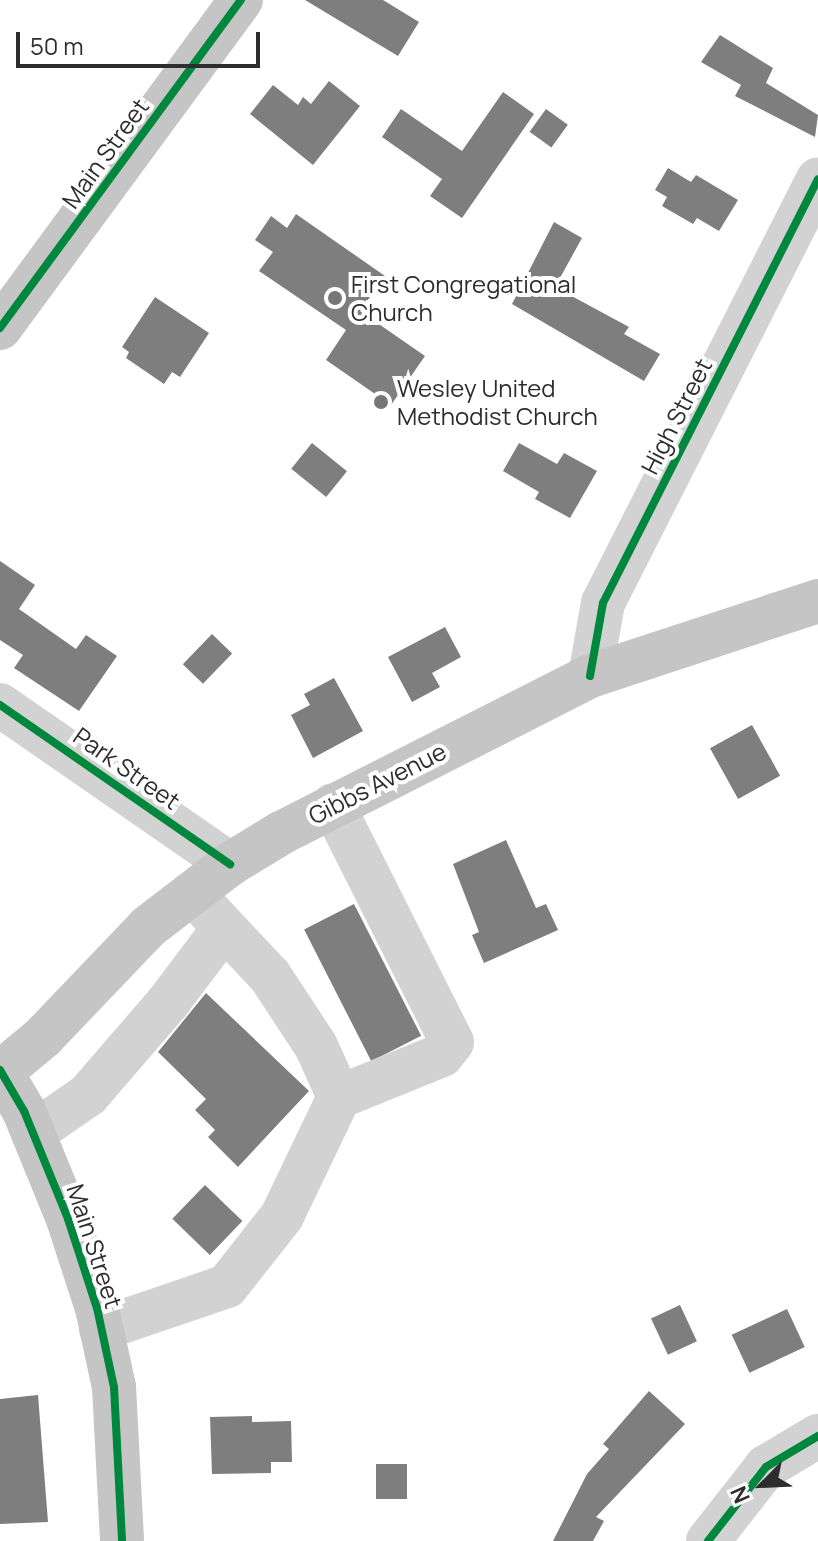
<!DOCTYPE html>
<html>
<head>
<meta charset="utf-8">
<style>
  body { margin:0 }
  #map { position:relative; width:818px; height:1541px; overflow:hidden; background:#fff; font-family:Manrope,sans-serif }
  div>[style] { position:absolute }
  .building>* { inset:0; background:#7e7e7e; transform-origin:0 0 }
  .minor>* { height:44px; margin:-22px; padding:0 22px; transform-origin:22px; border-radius:22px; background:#d2d2d2 }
  .major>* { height:44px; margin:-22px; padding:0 22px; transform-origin:22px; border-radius:22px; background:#c5c5c5 }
  .cycleway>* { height:8px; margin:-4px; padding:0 4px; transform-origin:4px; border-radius:4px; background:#00873e }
  .dots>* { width:22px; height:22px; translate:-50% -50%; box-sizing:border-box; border:4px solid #fff; border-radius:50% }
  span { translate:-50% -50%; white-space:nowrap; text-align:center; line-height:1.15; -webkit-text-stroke:8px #fff; paint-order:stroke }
  .street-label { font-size:24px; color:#2d2d2d }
  .poi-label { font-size:24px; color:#2d2d2d }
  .left { translate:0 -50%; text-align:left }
  .north { position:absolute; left:722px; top:1445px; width:80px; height:80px; -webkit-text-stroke:6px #fff; paint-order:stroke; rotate:246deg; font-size:22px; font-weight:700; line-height:32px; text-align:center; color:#2d2d2d }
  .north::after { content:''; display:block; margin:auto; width:28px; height:36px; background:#2d2d2d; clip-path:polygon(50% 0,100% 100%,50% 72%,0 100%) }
  .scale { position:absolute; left:16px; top:32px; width:244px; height:36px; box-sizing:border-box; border:4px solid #2d2d2d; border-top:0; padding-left:10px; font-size:24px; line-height:28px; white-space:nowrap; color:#2d2d2d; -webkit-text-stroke:6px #fff; paint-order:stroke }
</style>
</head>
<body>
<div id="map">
  <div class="building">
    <i style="clip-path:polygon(305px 0,383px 0,419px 22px,398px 56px)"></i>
    <i style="clip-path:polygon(720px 35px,773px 68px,766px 83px,818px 115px,815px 137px,735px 96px,741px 85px,701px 62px)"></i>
    <i style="clip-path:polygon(329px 81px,360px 106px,313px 165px,250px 114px,273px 85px,298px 105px,303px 97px,311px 104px)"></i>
    <i style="clip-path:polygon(503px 92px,534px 114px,462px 218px,430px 196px,442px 179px,382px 137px,401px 109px,462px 151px)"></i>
    <i style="left:546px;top:109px;width:27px;height:28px;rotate:36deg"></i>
    <i style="clip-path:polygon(668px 168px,691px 182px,696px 175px,738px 200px,719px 231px,697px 218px,693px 224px,662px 206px,667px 197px,655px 190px)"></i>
    <i style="clip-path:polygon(296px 214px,385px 276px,360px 311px,425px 356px,391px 405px,326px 360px,346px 330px,259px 271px,273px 252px,255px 240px,271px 216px,287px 228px)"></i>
    <i style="clip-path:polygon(554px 222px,582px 238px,555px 287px,629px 327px,624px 334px,660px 354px,644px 381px,512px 304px)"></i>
    <i style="clip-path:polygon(155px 297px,209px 333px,180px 377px,172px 372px,164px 384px,126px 358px,129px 352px,122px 347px)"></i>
    <i style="left:312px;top:443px;width:45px;height:33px;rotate:39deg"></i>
    <i style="clip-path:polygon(519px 443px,557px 464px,564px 453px,597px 471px,570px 518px,535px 499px,539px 492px,503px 471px)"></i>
    <i style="clip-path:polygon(0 561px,35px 585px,19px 609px,76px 649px,86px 635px,117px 656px,79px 711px,14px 668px,23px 655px,0 640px)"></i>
    <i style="clip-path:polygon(445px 627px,461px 657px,432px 673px,440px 687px,412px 702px,388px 657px)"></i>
    <i style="left:212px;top:634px;width:28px;height:42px;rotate:44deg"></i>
    <i style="clip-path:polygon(334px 678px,363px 731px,313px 758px,291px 715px,310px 705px,304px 694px)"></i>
    <i style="left:752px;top:725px;width:58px;height:48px;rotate:61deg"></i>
    <i style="clip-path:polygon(506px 840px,536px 908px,546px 904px,558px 930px,484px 963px,472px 935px,479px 932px,453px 864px)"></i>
    <i style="left:354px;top:904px;width:148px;height:56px;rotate:63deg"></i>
    <i style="clip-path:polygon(206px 993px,309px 1091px,238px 1167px,208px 1137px,215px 1130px,195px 1110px,206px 1099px,158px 1052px)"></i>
    <i style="left:205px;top:1185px;width:52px;height:47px;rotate:44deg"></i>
    <i style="left:680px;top:1305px;width:40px;height:32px;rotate:65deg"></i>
    <i style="left:787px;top:1309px;width:42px;height:61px;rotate:65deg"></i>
    <i style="clip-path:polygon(649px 1391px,685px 1424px,596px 1517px,604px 1521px,593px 1541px,553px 1541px,587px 1474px,609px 1449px,603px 1444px)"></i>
    <i style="clip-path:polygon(38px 1395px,48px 1522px,0 1524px,0 1399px)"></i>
    <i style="clip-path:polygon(252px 1416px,252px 1422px,291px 1421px,292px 1462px,271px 1462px,271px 1473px,212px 1474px,210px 1417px)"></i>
    <i style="left:376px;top:1464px;width:31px;height:35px"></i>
  </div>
  <div class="minor">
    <i style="left:590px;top:676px;width:74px;rotate:-79.9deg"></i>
    <i style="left:603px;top:603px;width:475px;rotate:-63.1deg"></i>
    <i style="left:0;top:705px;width:280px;rotate:34.7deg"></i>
    <i style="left:192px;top:893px;width:114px;rotate:46.8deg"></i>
    <i style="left:270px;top:976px;width:84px;rotate:56.7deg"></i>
    <i style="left:316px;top:1046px;width:56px;rotate:65.7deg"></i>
    <i style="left:339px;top:1097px;width:111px;rotate:-22.2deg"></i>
    <i style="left:442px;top:1055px;width:16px;rotate:-52deg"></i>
    <i style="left:452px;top:1042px;width:265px;rotate:-116.7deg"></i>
    <i style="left:33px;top:1133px;width:67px;rotate:-34.6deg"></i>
    <i style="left:88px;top:1095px;width:124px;rotate:-49.2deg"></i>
    <i style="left:169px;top:1001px;width:91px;rotate:-53deg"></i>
    <i style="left:101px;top:1329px;width:133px;rotate:-18.8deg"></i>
    <i style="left:227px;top:1286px;width:89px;rotate:-51.8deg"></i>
    <i style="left:282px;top:1216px;width:132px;rotate:-64.4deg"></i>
    <i style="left:708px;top:1541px;width:94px;rotate:-51.9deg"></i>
    <i style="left:766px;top:1467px;width:61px;rotate:-30.8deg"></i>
  </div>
  <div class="major">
    <i style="left:0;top:328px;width:407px;rotate:-53.7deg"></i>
    <i style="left:0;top:1070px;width:48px;rotate:59.7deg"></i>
    <i style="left:24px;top:1111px;width:117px;rotate:67.8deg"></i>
    <i style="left:68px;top:1219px;width:94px;rotate:72deg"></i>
    <i style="left:97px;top:1308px;width:81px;rotate:77.9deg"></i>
    <i style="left:114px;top:1387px;width:154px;rotate:87deg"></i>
    <i style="left:1px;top:1072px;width:55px;rotate:-39.8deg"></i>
    <i style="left:43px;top:1037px;width:152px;rotate:-46.3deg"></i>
    <i style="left:148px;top:927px;width:103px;rotate:-37.5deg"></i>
    <i style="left:230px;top:864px;width:60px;rotate:-31.3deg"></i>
    <i style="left:281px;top:833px;width:347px;rotate:-26.9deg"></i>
    <i style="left:590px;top:676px;width:240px;rotate:-18.2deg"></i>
  </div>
  <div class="cycleway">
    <i style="left:0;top:328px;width:407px;rotate:-53.7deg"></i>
    <i style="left:590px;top:676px;width:74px;rotate:-79.9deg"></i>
    <i style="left:603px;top:603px;width:475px;rotate:-63.1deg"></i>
    <i style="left:0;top:705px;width:280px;rotate:34.7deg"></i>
    <i style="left:0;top:1070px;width:48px;rotate:59.7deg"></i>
    <i style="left:24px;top:1111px;width:117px;rotate:67.8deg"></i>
    <i style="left:68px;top:1219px;width:94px;rotate:72deg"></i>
    <i style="left:97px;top:1308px;width:81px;rotate:77.9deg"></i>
    <i style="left:114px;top:1387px;width:154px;rotate:87deg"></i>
    <i style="left:708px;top:1541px;width:94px;rotate:-51.9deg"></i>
    <i style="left:766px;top:1467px;width:61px;rotate:-30.8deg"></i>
  </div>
  <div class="dots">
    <i style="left:335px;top:298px;background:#767676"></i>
    <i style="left:381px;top:402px;background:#767676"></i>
  </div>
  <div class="street-label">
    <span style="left:105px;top:153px;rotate:-54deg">Main Street</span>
    <span style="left:676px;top:416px;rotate:-63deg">High Street</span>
    <span style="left:127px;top:768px;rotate:35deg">Park Street</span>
    <span style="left:377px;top:783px;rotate:-27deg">Gibbs Avenue</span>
    <span style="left:95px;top:1246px;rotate:72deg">Main Street</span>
  </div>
  <div class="poi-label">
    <span class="left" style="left:351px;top:298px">First Congregational<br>Church</span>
    <span class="left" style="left:397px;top:402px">Wesley United<br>Methodist Church</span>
  </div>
  <div class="north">N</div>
  <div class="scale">50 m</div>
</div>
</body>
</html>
